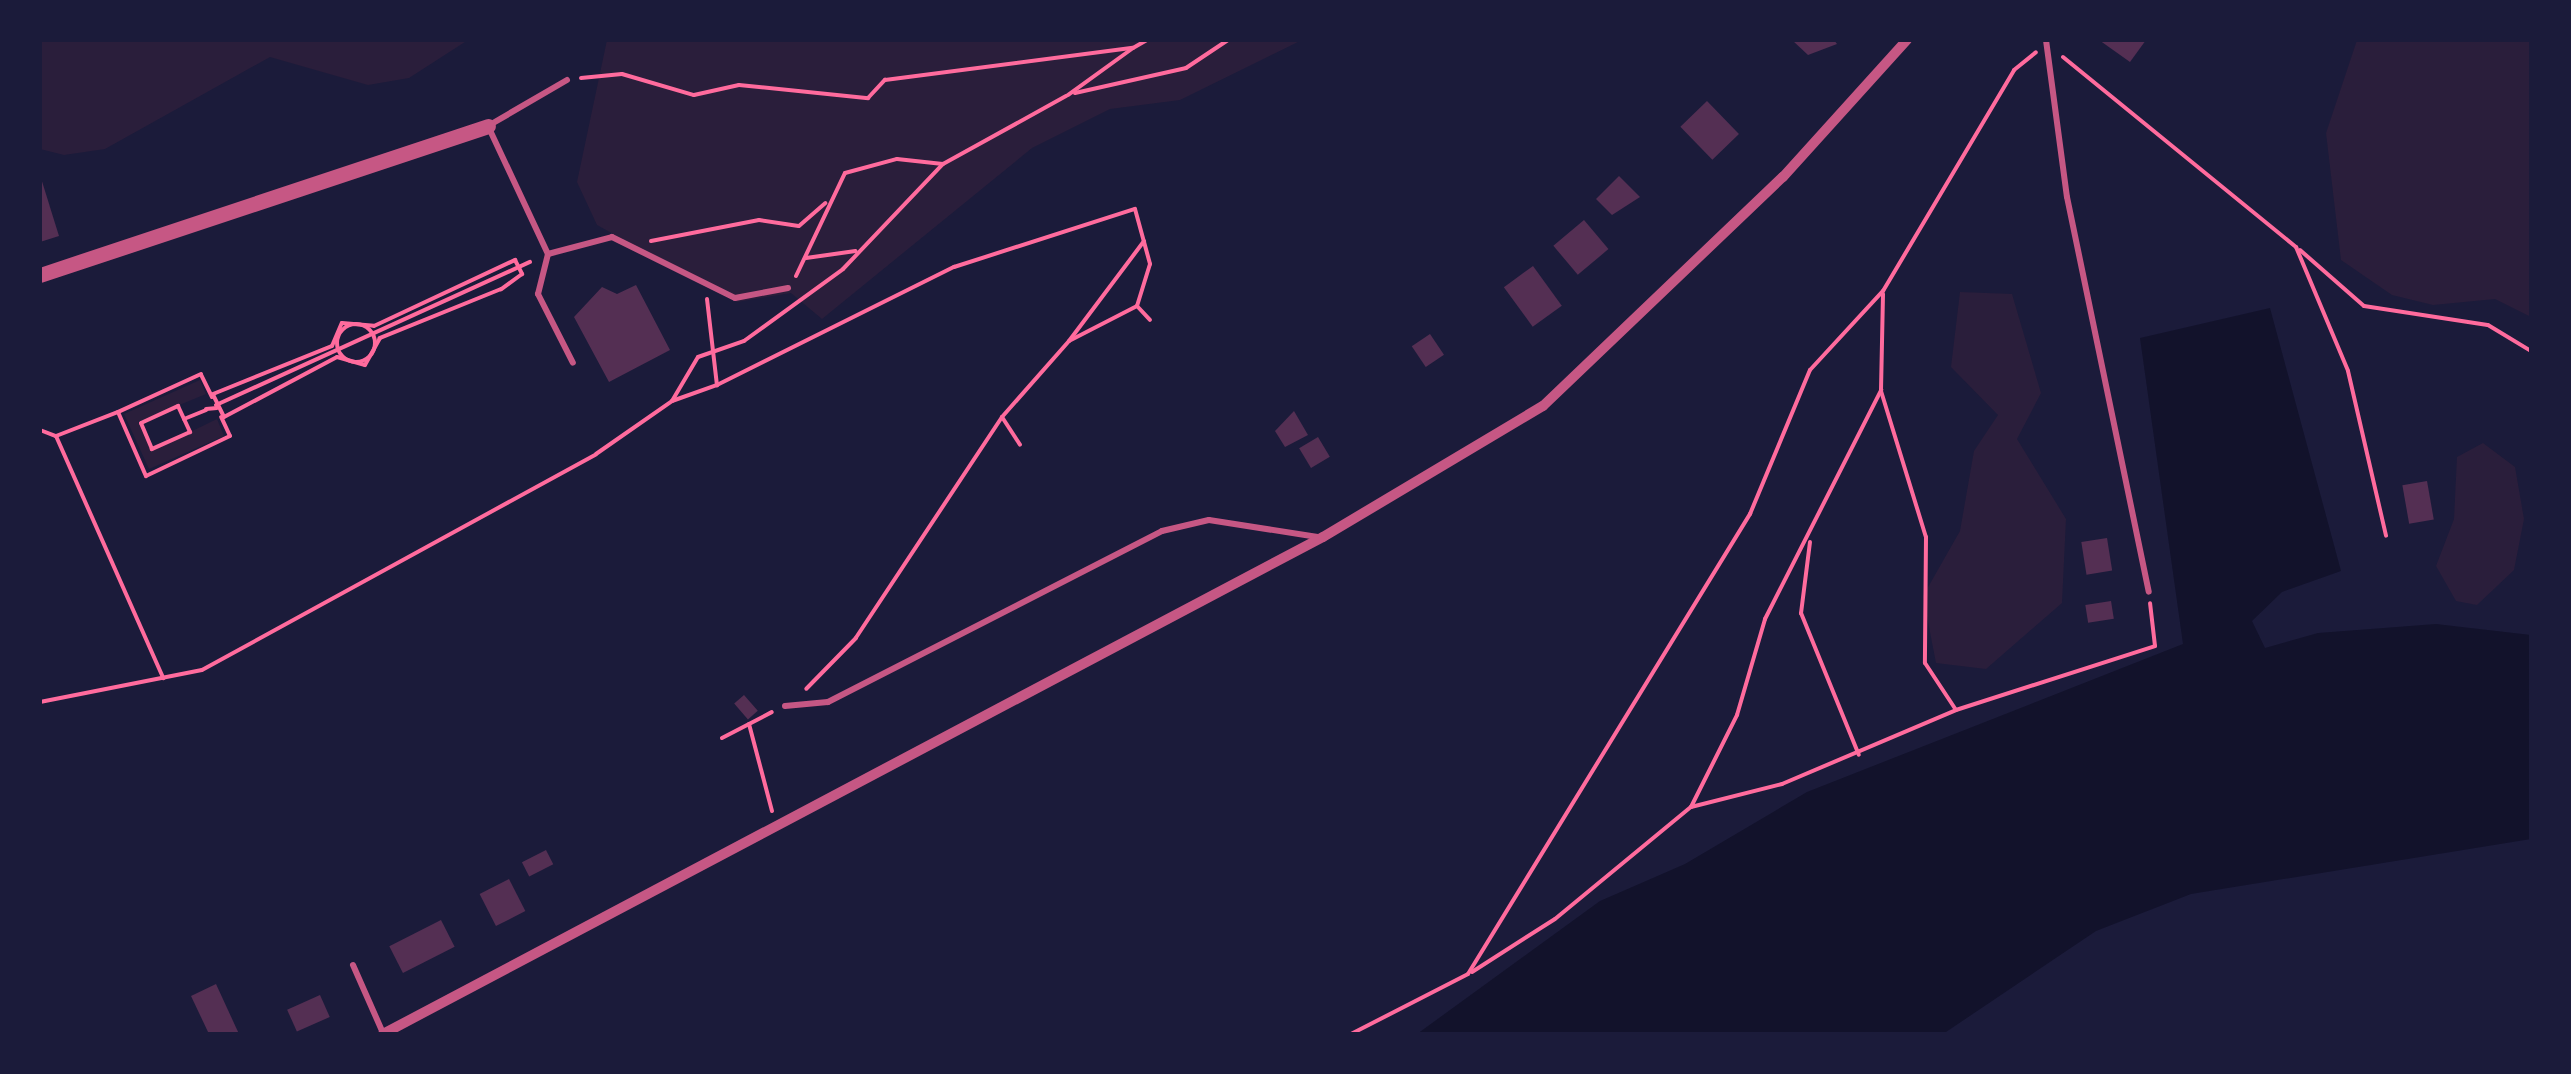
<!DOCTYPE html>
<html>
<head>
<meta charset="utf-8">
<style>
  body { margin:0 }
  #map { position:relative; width:2571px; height:1074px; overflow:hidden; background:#1b1b3a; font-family:"PT Sans",sans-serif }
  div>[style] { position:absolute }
  .green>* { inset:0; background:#2a1e3b }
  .water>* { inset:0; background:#12122b }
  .building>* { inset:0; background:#542f53; transform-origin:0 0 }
  .path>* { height:4px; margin:-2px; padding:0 2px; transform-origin:2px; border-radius:2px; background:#ff6b9d }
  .path>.ring { margin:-2px; padding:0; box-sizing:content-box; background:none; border:4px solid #ff6b9d; border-radius:50% }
  .service>* { height:6px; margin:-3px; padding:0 3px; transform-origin:3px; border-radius:3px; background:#c65784 }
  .minor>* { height:10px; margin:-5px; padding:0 5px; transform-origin:5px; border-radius:5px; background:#c65784 }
  .tertiary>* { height:15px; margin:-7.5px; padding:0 7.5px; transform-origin:7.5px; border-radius:7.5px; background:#c65784 }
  span { translate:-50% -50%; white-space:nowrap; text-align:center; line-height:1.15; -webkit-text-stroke:8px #1b1b3a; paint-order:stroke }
  .frame { position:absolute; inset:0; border:42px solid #1b1b3a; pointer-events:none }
</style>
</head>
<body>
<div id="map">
  <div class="green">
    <i style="clip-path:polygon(40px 40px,468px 40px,409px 78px,368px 85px,270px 57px,105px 149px,64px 155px,40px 149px)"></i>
    <i style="clip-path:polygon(607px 40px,1302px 40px,1180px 100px,1110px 109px,1032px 148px,822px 319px,791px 293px,737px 302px,597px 225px,577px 182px)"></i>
    <i style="clip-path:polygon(2357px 40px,2531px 40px,2531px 317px,2495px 299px,2433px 305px,2392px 295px,2341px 260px,2326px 133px)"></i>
    <i style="clip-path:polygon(1960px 292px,2012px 294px,2041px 393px,2017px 439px,2066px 519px,2062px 603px,1986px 669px,1936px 663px,1923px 596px,1960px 531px,1974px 451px,1998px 415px,1951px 367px)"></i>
    <i style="clip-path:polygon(200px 380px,206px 394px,138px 422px,151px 451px,217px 419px,224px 436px,149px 469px,124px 414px)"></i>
    <i style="clip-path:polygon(2483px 443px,2515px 467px,2524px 519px,2514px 570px,2477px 605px,2456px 601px,2436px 566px,2454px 519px,2457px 457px)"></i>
  </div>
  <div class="water">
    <i style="clip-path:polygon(2270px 308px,2341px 571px,2282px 592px,2252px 621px,2265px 648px,2318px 633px,2436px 624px,2531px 635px,2531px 839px,2191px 894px,2096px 931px,1943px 1034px,1417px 1034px,1600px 901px,1685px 864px,1807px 792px,2183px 644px,2140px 338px)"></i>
  </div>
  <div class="building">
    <i style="clip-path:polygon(1792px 40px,1834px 40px,1837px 44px,1808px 55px)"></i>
    <i style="clip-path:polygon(2099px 40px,2146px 40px,2130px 62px)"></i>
    <i style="left:1707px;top:101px;width:46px;height:37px;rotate:46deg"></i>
    <i style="clip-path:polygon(40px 175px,59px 236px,40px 242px)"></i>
    <i style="clip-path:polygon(1619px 176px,1640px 197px,1612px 215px,1596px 199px)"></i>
    <i style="left:1584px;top:220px;width:38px;height:40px;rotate:50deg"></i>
    <i style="left:1533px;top:266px;width:49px;height:36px;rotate:54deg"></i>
    <i style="clip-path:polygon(636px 285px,670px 350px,609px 382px,574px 317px,602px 287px,617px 294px)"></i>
    <i style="left:1430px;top:334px;width:25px;height:22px;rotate:56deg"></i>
    <i style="clip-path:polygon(1294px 411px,1308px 435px,1285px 447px,1275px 431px)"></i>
    <i style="left:1318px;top:437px;width:23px;height:22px;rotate:59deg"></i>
    <i style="left:2427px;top:481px;width:39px;height:25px;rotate:80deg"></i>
    <i style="left:2107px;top:538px;width:33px;height:26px;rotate:81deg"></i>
    <i style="left:2111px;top:601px;width:18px;height:26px;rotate:81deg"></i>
    <i style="left:744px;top:695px;width:21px;height:13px;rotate:49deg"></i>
    <i style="left:546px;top:850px;width:16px;height:27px;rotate:63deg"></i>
    <i style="left:509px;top:879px;width:36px;height:33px;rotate:63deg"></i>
    <i style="left:441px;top:920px;width:30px;height:58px;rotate:63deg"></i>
    <i style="clip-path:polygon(216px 984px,239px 1034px,209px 1034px,191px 996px)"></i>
    <i style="left:320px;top:995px;width:24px;height:36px;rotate:66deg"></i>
  </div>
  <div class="path">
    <i style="left:1133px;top:48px;width:16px;rotate:-30deg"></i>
    <i style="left:2063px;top:57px;width:301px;rotate:39.2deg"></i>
    <i style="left:2296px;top:247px;width:134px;rotate:67.2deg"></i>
    <i style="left:2348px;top:371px;width:169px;rotate:77deg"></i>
    <i style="left:581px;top:78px;width:41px;rotate:-5.6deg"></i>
    <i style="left:622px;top:74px;width:75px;rotate:16.3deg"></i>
    <i style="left:694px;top:95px;width:46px;rotate:-12.5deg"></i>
    <i style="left:739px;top:85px;width:130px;rotate:5.8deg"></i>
    <i style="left:868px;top:98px;width:25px;rotate:-47deg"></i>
    <i style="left:885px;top:80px;width:250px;rotate:-7.4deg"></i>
    <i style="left:1133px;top:48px;width:80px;rotate:144.1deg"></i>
    <i style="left:1075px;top:93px;width:114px;rotate:-12.7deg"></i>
    <i style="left:1186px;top:68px;width:50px;rotate:-33.7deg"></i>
    <i style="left:651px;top:241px;width:110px;rotate:-11deg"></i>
    <i style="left:759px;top:220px;width:40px;rotate:8.5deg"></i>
    <i style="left:799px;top:226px;width:35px;rotate:-41deg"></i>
    <i style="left:2300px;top:250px;width:85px;rotate:41.2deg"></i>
    <i style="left:2364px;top:306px;width:125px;rotate:8.7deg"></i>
    <i style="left:2488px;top:325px;width:50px;rotate:31.2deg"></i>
    <i style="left:806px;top:258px;width:50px;rotate:-8deg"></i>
    <i style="left:515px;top:260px;width:16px;rotate:63deg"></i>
    <i style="left:522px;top:274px;width:26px;rotate:144deg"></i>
    <i style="left:501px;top:289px;width:131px;rotate:158deg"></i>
    <i style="left:380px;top:338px;width:31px;rotate:119deg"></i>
    <i style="left:365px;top:365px;width:29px;rotate:-164deg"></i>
    <i style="left:337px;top:357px;width:128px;rotate:152deg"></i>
    <i style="left:224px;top:417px;width:25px;rotate:-116deg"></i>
    <i style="left:213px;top:394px;width:128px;rotate:-22deg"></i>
    <i style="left:332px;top:346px;width:25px;rotate:-67deg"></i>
    <i style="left:342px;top:323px;width:32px;rotate:5deg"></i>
    <i style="left:374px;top:326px;width:156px;rotate:-25.1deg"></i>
    <i style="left:796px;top:276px;width:114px;rotate:-64.6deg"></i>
    <i style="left:845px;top:173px;width:54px;rotate:-15.1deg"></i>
    <i style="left:897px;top:159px;width:46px;rotate:6.2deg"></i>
    <i style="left:943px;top:164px;width:141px;rotate:-28.9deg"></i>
    <i style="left:707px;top:299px;width:87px;rotate:83.4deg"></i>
    <i style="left:717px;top:385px;width:265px;rotate:-26.5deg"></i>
    <i style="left:954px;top:267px;width:190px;rotate:-17.8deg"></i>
    <i style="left:1135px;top:209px;width:57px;rotate:74.7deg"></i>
    <i style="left:1150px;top:264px;width:44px;rotate:107.2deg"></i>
    <i style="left:1137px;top:306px;width:76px;rotate:152.8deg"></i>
    <i style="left:1069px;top:341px;width:101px;rotate:131.4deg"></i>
    <i style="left:1002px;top:417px;width:265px;rotate:123.5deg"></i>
    <i style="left:856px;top:638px;width:71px;rotate:134.4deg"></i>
    <i style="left:1137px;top:306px;width:19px;rotate:47deg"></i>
    <i class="ring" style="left:337px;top:324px;width:34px;height:34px"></i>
    <i style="left:1069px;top:341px;width:125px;rotate:-53.1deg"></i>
    <i style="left:1881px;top:391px;width:153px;rotate:72.9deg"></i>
    <i style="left:1926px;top:537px;width:126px;rotate:90.5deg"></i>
    <i style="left:1925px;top:663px;width:56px;rotate:56.6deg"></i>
    <i style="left:212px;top:397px;width:25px;rotate:-116deg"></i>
    <i style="left:201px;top:374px;width:91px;rotate:155.4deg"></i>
    <i style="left:118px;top:412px;width:70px;rotate:66.4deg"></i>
    <i style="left:146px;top:476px;width:93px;rotate:-25.5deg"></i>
    <i style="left:230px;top:436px;width:21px;rotate:-115deg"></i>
    <i style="left:672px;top:401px;width:48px;rotate:-19.6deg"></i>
    <i style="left:216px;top:405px;width:345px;rotate:-24.5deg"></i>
    <i style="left:178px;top:406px;width:29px;rotate:65deg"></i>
    <i style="left:190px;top:432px;width:42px;rotate:155.9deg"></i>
    <i style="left:152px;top:449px;width:28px;rotate:-113deg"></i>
    <i style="left:141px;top:423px;width:41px;rotate:-24.7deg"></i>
    <i style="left:206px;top:409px;width:11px;rotate:-5deg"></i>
    <i style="left:1002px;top:417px;width:33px;rotate:57deg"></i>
    <i style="left:184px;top:419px;width:24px;rotate:-22deg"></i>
    <i style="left:40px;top:430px;width:17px;rotate:21deg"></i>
    <i style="left:56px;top:436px;width:66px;rotate:-21.2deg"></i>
    <i style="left:56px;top:436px;width:265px;rotate:66.1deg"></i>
    <i style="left:1810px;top:542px;width:72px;rotate:97.2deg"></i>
    <i style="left:1801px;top:613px;width:153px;rotate:67.8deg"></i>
    <i style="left:40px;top:702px;width:165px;rotate:-11.2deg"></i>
    <i style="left:202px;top:670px;width:449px;rotate:-28.7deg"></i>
    <i style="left:596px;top:454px;width:93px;rotate:-34.9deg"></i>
    <i style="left:672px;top:401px;width:51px;rotate:-59.4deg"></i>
    <i style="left:698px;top:357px;width:49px;rotate:-19.2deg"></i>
    <i style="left:744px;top:341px;width:122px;rotate:-36deg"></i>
    <i style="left:843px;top:269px;width:145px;rotate:-46.4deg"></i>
    <i style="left:749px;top:724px;width:90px;rotate:75.2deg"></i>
    <i style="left:722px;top:738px;width:56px;rotate:-27.5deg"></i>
    <i style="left:1691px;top:807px;width:94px;rotate:-14.2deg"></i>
    <i style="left:1782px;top:784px;width:189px;rotate:-23deg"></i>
    <i style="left:1956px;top:710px;width:209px;rotate:-17.8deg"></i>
    <i style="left:2155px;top:646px;width:43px;rotate:-96.6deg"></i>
    <i style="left:1472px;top:972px;width:98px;rotate:-32.6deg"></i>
    <i style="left:1555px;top:919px;width:176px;rotate:-39.5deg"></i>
    <i style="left:1691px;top:807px;width:103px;rotate:-63.4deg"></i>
    <i style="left:1737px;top:715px;width:100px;rotate:-73.7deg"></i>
    <i style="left:1765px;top:619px;width:257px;rotate:-63.1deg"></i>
    <i style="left:1881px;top:390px;width:96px;rotate:-88.8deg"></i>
    <i style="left:1351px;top:1034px;width:131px;rotate:-27.1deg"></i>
    <i style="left:1468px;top:974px;width:540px;rotate:-58.49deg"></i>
    <i style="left:1750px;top:514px;width:156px;rotate:-67.4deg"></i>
    <i style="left:1810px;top:370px;width:108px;rotate:-47.3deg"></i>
    <i style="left:1883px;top:291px;width:257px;rotate:-59.3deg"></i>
    <i style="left:2014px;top:70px;width:28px;rotate:-39deg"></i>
  </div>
  <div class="service">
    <i style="left:2046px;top:40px;width:158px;rotate:82.4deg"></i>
    <i style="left:2067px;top:197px;width:403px;rotate:78.3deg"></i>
    <i style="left:567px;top:80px;width:91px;rotate:149.8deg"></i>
    <i style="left:488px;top:126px;width:141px;rotate:64.9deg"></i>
    <i style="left:548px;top:254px;width:66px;rotate:-14.9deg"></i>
    <i style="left:612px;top:237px;width:137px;rotate:26.4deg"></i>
    <i style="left:735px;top:298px;width:54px;rotate:-10.7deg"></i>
    <i style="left:548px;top:254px;width:41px;rotate:104deg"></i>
    <i style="left:538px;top:294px;width:77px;rotate:63.1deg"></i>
    <i style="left:785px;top:706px;width:43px;rotate:-5.3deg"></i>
    <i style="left:828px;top:702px;width:375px;rotate:-27.1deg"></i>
    <i style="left:1162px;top:531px;width:48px;rotate:-13.2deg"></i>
    <i style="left:1209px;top:520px;width:110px;rotate:8.9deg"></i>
    <i style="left:353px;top:965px;width:74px;rotate:66.2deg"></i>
  </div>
  <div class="minor">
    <i style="left:383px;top:1034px;width:1063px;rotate:-27.87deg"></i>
    <i style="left:1323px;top:537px;width:256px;rotate:-30.8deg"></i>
    <i style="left:1543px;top:406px;width:332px;rotate:-43.7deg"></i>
    <i style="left:1783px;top:177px;width:185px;rotate:-47.9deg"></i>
  </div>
  <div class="tertiary">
    <i style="left:40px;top:275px;width:472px;rotate:-18.4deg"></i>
  </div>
  <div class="frame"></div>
</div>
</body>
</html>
